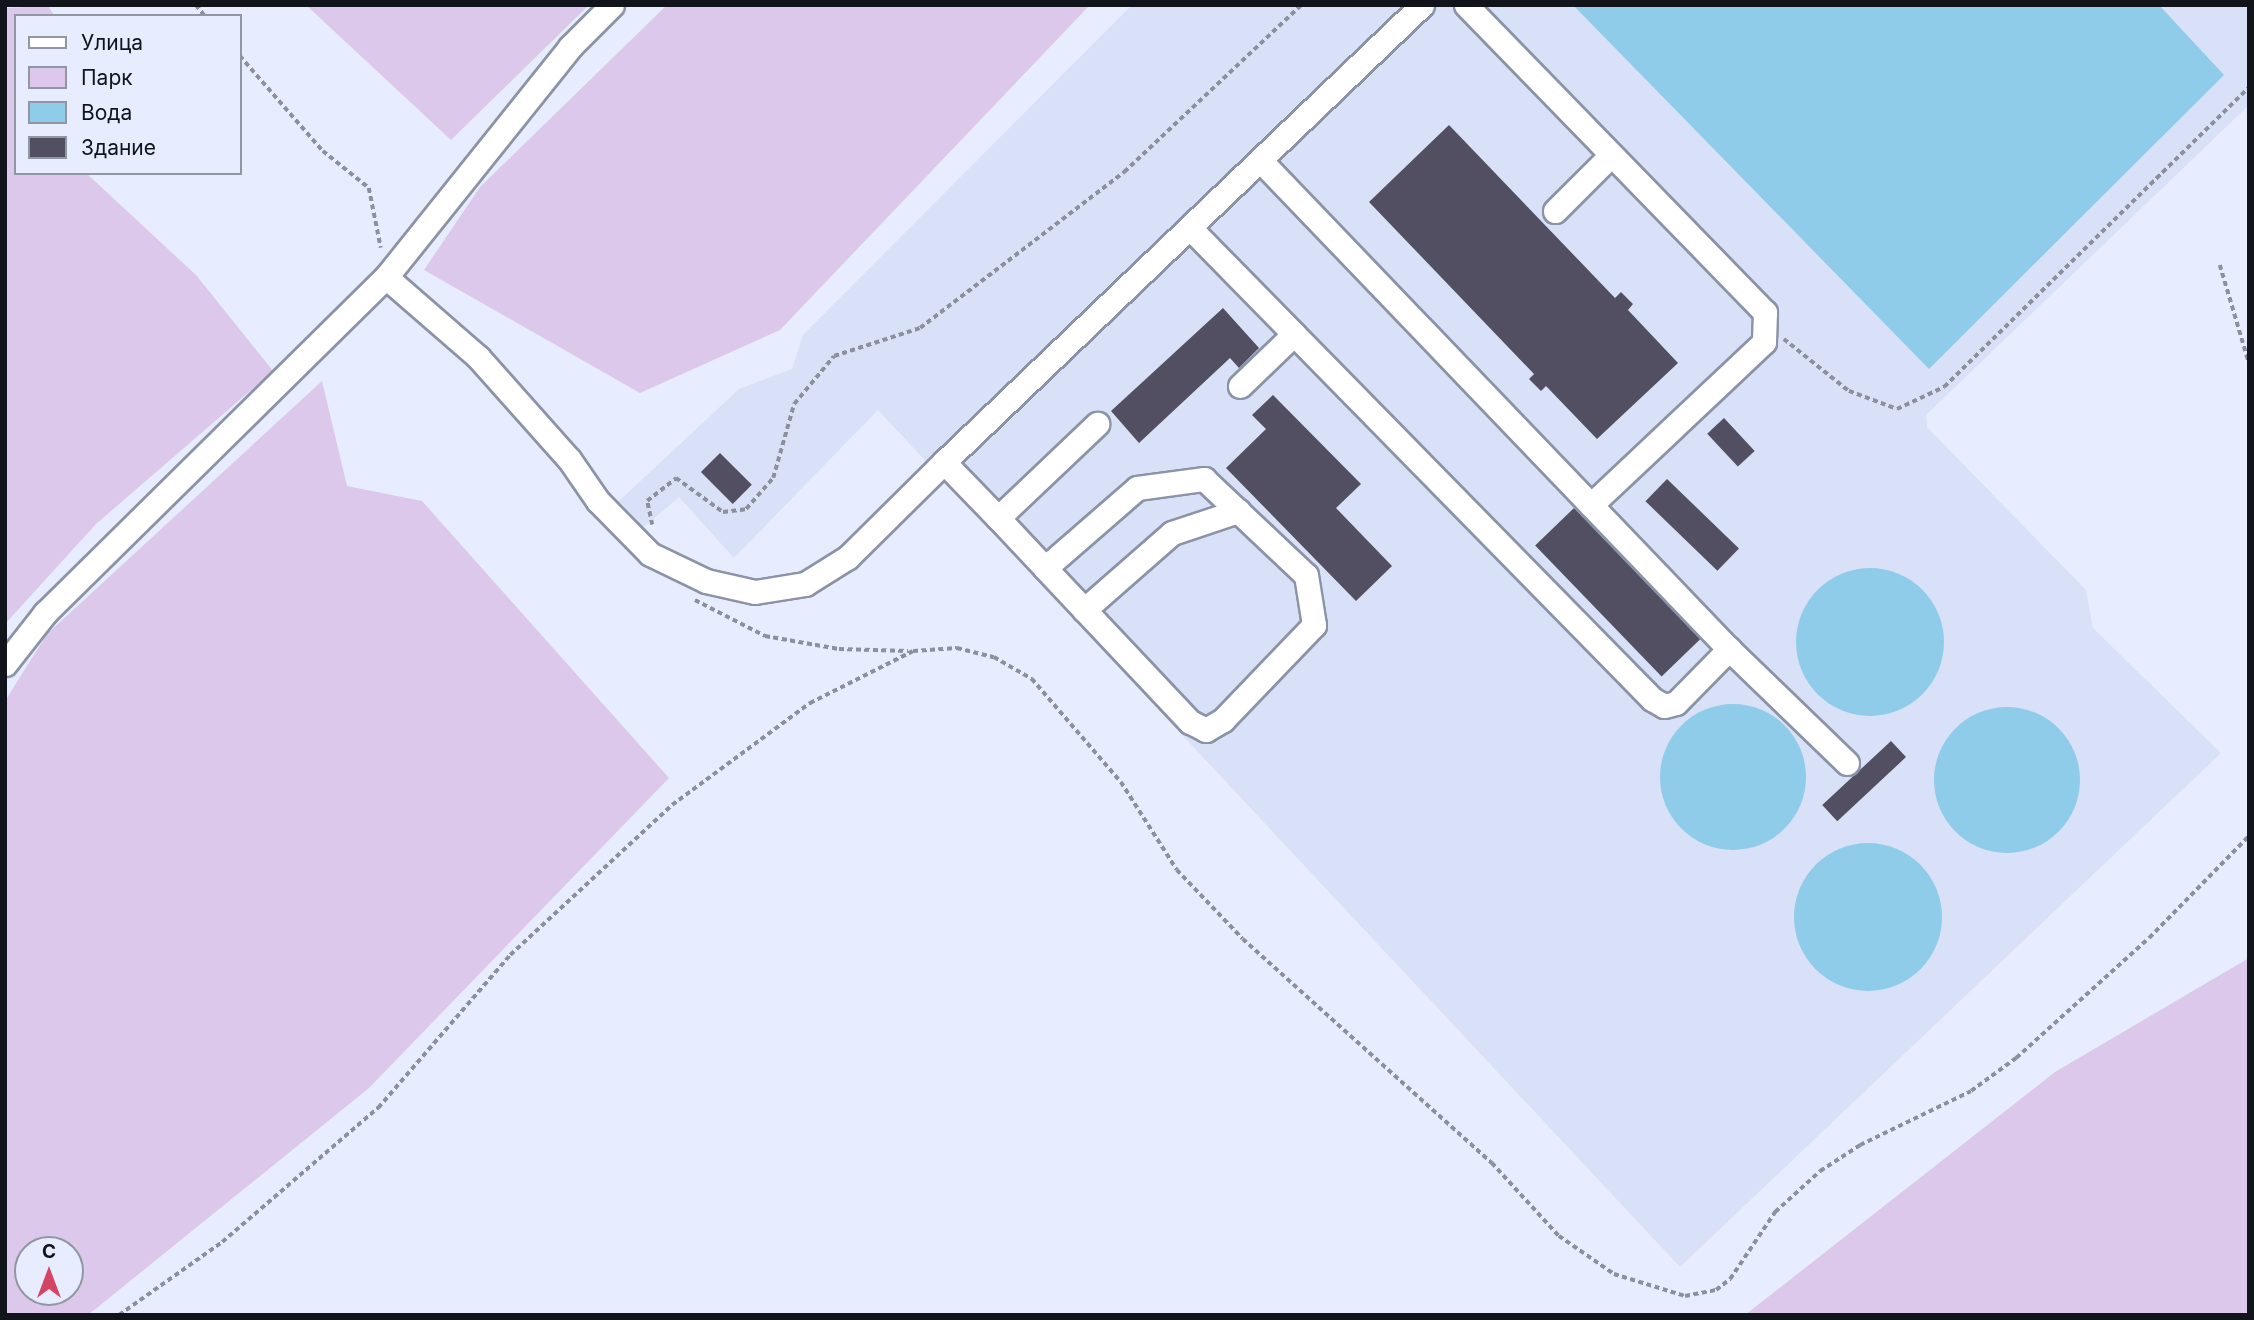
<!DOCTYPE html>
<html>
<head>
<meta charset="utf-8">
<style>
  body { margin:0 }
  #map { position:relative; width:2254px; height:1320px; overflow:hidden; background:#e7edfe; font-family:Inter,sans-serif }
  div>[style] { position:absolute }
  .built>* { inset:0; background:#d8e1f7 }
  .green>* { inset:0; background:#dbc8ea }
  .water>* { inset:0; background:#8fcce9 }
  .round { border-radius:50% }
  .building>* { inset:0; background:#514f61; transform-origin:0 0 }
  .path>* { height:3.5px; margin-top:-1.75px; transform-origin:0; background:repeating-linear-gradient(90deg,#8b909c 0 5px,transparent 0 8.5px) }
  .roads { filter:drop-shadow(2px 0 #8c93a6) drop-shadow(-2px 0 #8c93a6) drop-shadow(0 2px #8c93a6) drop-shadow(0 -2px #8c93a6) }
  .minor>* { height:23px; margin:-11.5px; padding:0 11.5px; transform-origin:11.5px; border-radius:11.5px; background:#fff }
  span { translate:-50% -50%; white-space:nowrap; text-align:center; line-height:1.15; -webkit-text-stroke:7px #e7edfe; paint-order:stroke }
  .frame { position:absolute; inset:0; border:7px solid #11141b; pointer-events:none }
  .legend { position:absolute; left:14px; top:14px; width:228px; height:161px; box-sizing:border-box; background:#e7edfe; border:2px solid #9196a3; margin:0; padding:9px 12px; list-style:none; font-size:21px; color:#11141b }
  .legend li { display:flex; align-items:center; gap:14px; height:35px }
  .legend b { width:35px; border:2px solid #9196a3 }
  .north { position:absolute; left:14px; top:1236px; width:70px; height:70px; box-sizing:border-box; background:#e7edfe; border:2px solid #9196a3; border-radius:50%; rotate:0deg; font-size:19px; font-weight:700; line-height:28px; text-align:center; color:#11141b }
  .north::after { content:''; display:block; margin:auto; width:24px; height:32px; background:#d44464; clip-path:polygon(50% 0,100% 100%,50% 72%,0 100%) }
</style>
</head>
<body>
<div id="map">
  <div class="built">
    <i style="clip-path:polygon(1132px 5px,2249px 5px,2249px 105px,1926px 415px,1927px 427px,2086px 590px,2093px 628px,2221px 753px,1680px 1267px,878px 410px,734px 558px,679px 497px,644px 527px,619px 501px,739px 389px,792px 369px,803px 335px)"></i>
  </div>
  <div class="green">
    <i style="clip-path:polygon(306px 5px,589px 5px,451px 140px)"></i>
    <i style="clip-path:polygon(667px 5px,1090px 5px,780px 330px,640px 393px,424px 270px,480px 187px)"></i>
    <i style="clip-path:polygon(48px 6px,55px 16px,16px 16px,16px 173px,86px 173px,196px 275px,273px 371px,96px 524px,5px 624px,5px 8px)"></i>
    <i style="clip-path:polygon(evenodd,322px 381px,347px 486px,422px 501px,669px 778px,369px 1088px,88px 1315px,5px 1315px,5px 701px,47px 634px,322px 381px,70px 1250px,70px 1292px,28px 1292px,28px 1250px,70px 1250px)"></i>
    <i style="clip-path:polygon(2249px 958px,2249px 1315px,1745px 1315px,2055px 1072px)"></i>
  </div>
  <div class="water">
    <i style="clip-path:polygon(1573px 5px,2159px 5px,2224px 75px,1929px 369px)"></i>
    <i class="round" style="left:1796px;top:568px;width:148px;height:148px"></i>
    <i class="round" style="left:1660px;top:704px;width:146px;height:146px"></i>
    <i class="round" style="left:1934px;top:707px;width:146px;height:146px"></i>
    <i class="round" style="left:1794px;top:843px;width:148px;height:148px"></i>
  </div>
  <div class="building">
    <i style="clip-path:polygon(1449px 125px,1615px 298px,1621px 292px,1633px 304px,1628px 310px,1678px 363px,1597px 439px,1546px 386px,1541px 391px,1529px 379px,1534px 374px,1369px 202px)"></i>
    <i style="clip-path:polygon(1223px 308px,1259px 348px,1239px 368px,1230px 358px,1139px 443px,1111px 411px)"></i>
    <i style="clip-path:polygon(1273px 395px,1361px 484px,1336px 508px,1392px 566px,1356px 601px,1226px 468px,1266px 429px,1252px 415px)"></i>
    <i style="left:1724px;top:418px;width:45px;height:23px;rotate:47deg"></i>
    <i style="left:720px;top:453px;width:45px;height:27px;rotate:45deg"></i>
    <i style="left:1667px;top:479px;width:100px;height:31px;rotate:44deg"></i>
    <i style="left:1574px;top:508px;width:182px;height:54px;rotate:46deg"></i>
    <i style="left:1891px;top:741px;width:22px;height:94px;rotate:47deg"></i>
  </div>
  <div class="path">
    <i style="left:196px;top:5px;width:14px;rotate:51deg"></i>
    <i style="left:240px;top:56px;width:126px;rotate:48.9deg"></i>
    <i style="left:323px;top:151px;width:59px;rotate:38.8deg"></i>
    <i style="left:369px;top:188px;width:61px;rotate:78.7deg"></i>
    <i style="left:2220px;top:265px;width:102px;rotate:73.5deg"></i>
    <i style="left:1784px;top:339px;width:83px;rotate:38.7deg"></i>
    <i style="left:1849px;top:391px;width:51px;rotate:20.6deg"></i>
    <i style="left:1897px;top:409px;width:52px;rotate:-25.1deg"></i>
    <i style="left:1944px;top:387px;width:428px;rotate:-44.5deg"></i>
    <i style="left:652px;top:525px;width:25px;rotate:-102deg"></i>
    <i style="left:647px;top:501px;width:37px;rotate:-38deg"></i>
    <i style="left:676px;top:478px;width:58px;rotate:35.9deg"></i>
    <i style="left:723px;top:512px;width:23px;rotate:-7deg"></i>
    <i style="left:746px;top:509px;width:41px;rotate:-48.9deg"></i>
    <i style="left:773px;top:478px;width:77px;rotate:-74.2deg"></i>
    <i style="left:794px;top:404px;width:62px;rotate:-50.2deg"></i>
    <i style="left:834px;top:356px;width:90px;rotate:-18deg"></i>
    <i style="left:920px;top:328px;width:257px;rotate:-37.4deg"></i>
    <i style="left:1124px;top:172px;width:243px;rotate:-43.3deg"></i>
    <i style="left:695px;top:600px;width:79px;rotate:27.2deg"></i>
    <i style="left:765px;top:636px;width:75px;rotate:10deg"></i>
    <i style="left:839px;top:649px;width:69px;rotate:1.7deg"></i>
    <i style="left:119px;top:1315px;width:126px;rotate:-35.3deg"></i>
    <i style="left:222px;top:1242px;width:206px;rotate:-40.7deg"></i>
    <i style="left:378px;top:1108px;width:202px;rotate:-49.2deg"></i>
    <i style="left:510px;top:955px;width:221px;rotate:-42.8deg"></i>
    <i style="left:672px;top:805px;width:172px;rotate:-36.5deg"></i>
    <i style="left:810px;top:703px;width:115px;rotate:-26.8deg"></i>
    <i style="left:913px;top:651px;width:44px;rotate:-3.9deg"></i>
    <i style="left:957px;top:648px;width:38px;rotate:14deg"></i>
    <i style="left:994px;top:657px;width:44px;rotate:30.1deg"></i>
    <i style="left:1032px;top:679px;width:136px;rotate:49.2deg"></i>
    <i style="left:1121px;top:782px;width:104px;rotate:57.5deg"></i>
    <i style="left:1177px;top:870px;width:95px;rotate:46.3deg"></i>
    <i style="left:1243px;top:939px;width:335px;rotate:42deg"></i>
    <i style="left:1492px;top:1163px;width:99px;rotate:47.5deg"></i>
    <i style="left:1559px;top:1236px;width:67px;rotate:34.6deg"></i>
    <i style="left:1614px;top:1274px;width:74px;rotate:17.2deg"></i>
    <i style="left:1685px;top:1296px;width:32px;rotate:-11deg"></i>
    <i style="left:1716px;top:1290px;width:18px;rotate:-38deg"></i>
    <i style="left:1730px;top:1279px;width:81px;rotate:-56.1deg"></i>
    <i style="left:1775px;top:1212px;width:61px;rotate:-42.3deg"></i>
    <i style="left:1820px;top:1171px;width:48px;rotate:-33deg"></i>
    <i style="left:1860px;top:1145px;width:123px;rotate:-25.9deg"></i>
    <i style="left:1971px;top:1091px;width:56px;rotate:-36.3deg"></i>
    <i style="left:2016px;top:1058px;width:179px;rotate:-42.1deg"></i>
    <i style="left:2149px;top:938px;width:143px;rotate:-45.6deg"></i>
  </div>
  <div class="roads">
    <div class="minor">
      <i style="left:1466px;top:5px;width:429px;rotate:45.8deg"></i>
      <i style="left:1765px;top:312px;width:30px;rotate:92deg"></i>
      <i style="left:1764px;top:342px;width:238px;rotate:136.7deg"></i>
      <i style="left:1260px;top:160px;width:678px;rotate:46.2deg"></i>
      <i style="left:1729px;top:649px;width:164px;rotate:44deg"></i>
      <i style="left:1555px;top:211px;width:76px;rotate:-45deg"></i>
      <i style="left:1190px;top:228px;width:660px;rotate:45.55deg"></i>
      <i style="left:1652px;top:699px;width:14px;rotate:30deg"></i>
      <i style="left:1664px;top:706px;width:12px;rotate:-14deg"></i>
      <i style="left:1676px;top:703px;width:76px;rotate:-45.5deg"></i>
      <i style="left:386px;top:277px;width:122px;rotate:41deg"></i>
      <i style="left:478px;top:357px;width:137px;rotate:48.3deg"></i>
      <i style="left:569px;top:459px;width:51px;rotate:55.4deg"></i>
      <i style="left:598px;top:501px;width:74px;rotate:45.5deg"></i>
      <i style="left:650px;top:554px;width:62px;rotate:25.7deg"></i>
      <i style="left:706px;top:581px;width:50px;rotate:12.7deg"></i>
      <i style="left:755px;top:592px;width:51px;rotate:-9.1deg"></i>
      <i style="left:805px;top:584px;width:51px;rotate:-32.1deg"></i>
      <i style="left:848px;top:557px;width:135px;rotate:-44.7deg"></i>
      <i style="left:1240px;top:386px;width:75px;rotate:-43.9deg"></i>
      <i style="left:998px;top:518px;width:137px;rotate:-43.5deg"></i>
      <i style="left:1045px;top:568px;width:122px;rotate:-41deg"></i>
      <i style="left:1137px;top:488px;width:68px;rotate:-7.7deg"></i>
      <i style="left:1204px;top:479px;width:140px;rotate:43.3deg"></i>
      <i style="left:1306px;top:575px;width:51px;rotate:80.9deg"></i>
      <i style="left:1314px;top:625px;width:132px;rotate:133.8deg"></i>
      <i style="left:1223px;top:720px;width:20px;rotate:150deg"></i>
      <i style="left:1206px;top:730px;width:18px;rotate:-153deg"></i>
      <i style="left:1190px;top:722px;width:212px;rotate:-133.3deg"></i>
      <i style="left:1045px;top:568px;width:69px;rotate:-133.2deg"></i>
      <i style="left:998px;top:518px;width:78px;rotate:-134deg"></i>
      <i style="left:944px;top:462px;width:661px;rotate:-43.71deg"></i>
      <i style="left:1084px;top:610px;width:117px;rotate:-41.2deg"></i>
      <i style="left:1172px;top:533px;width:70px;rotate:-18.4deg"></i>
      <i style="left:5px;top:664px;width:65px;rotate:-51.9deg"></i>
      <i style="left:45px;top:613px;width:479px;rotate:-44.6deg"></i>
      <i style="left:386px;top:277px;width:295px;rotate:-51.3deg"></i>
      <i style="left:570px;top:47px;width:59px;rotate:-45deg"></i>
    </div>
  </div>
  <div class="frame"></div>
  <ul class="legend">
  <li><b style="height:9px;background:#fff"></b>Улица</li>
  <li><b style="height:19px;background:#dbc8ea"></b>Парк</li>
  <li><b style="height:19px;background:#8fcce9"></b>Вода</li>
  <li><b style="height:19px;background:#514f61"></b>Здание</li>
  </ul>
  <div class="north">С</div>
</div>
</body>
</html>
